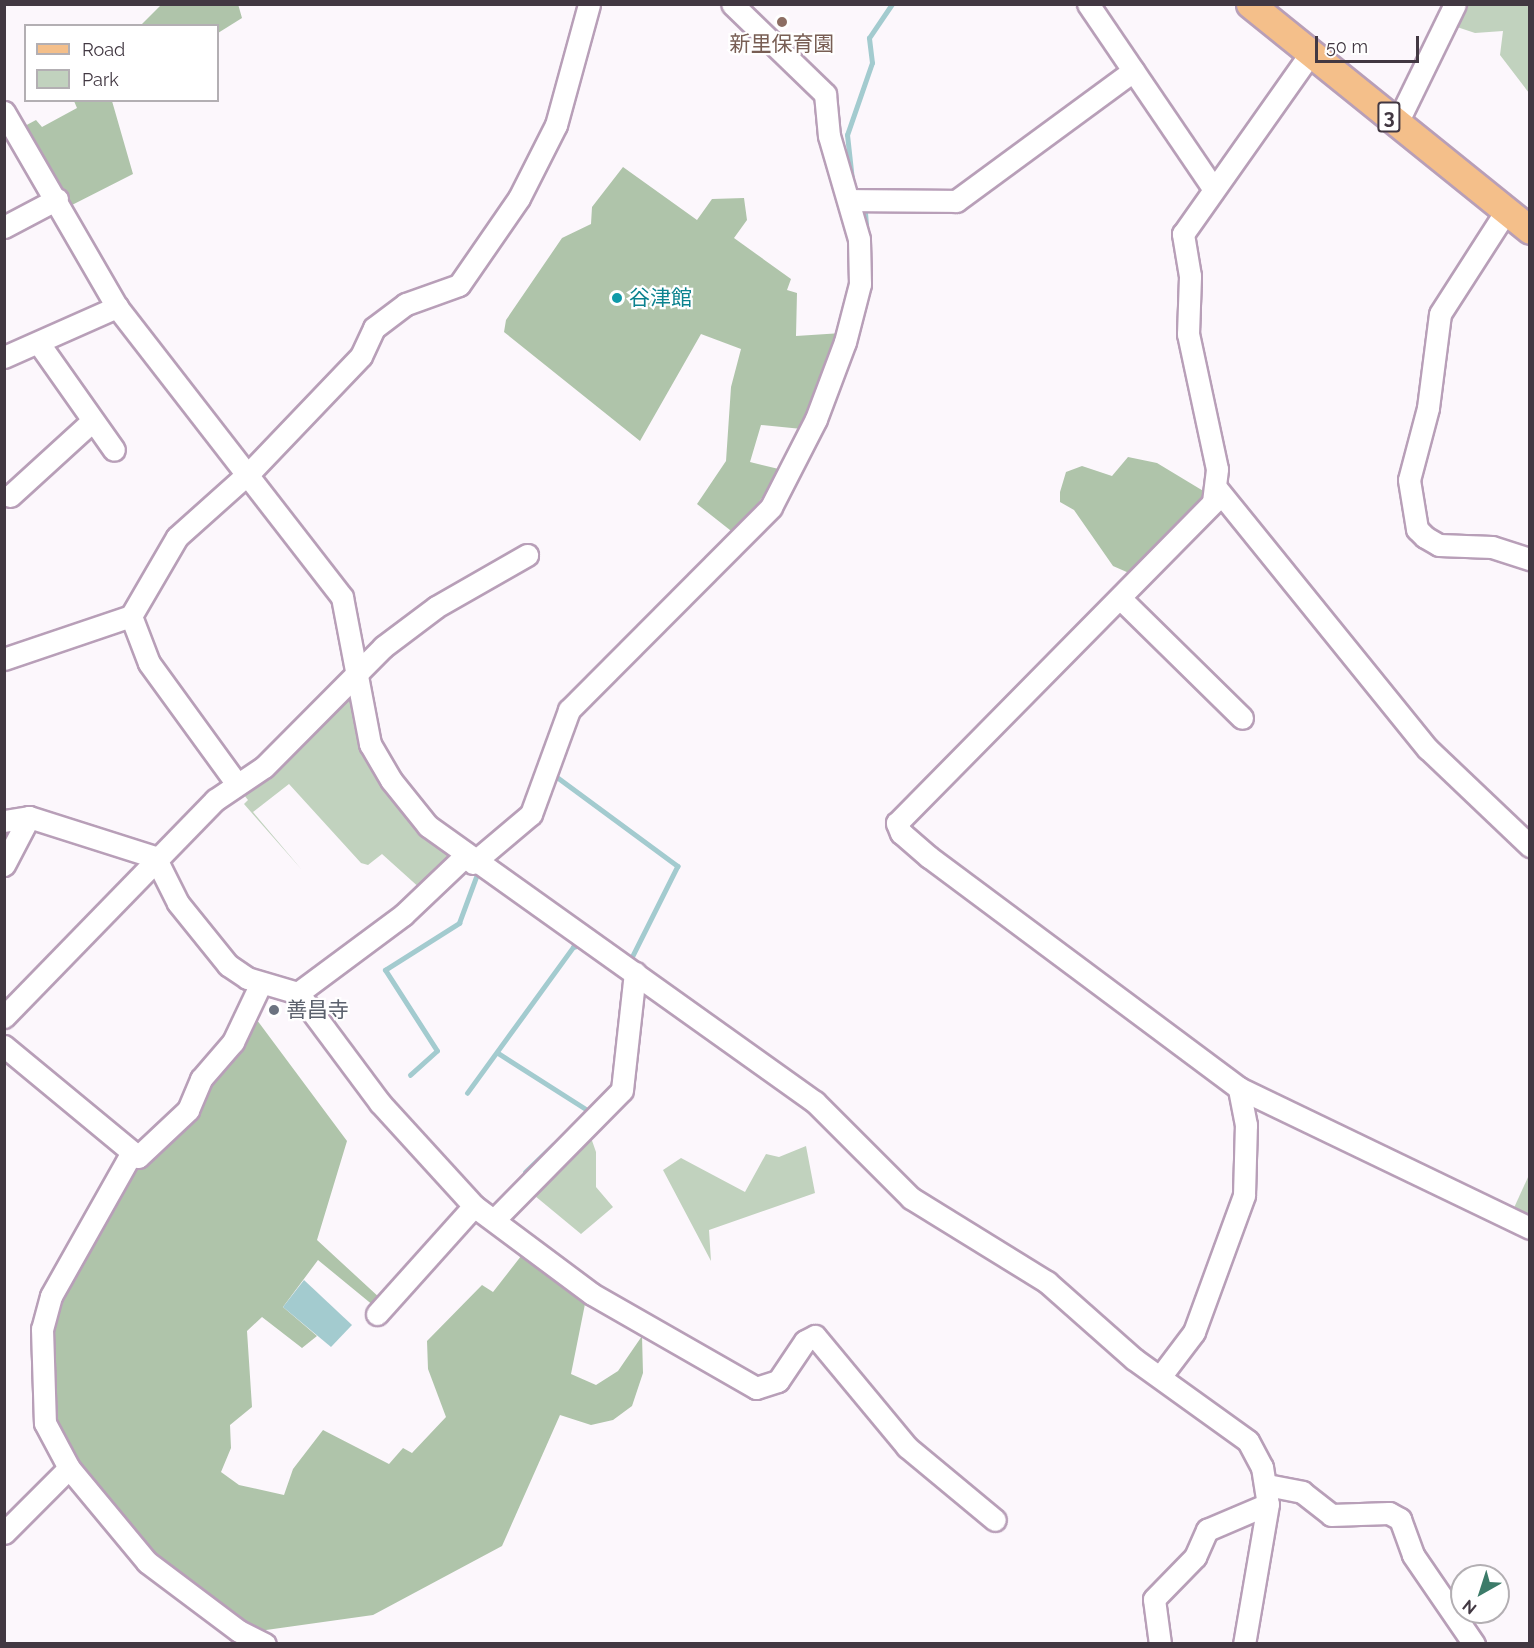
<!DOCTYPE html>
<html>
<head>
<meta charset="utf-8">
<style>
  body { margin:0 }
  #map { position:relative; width:1534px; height:1648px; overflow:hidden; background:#fcf7fc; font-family:Raleway,"Noto Sans JP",sans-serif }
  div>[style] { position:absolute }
  .green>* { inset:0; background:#c1d2be }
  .forest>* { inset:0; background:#afc4aa }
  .water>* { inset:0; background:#a3cbcf }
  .stream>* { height:4.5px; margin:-2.25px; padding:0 2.25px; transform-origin:2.25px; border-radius:2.25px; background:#a3cbcf }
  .roads { filter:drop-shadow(2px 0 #b89fb8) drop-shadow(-2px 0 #b89fb8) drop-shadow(0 2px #b89fb8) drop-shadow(0 -2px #b89fb8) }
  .minor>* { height:21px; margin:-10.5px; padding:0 10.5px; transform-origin:10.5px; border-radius:10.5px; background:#fff }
  .major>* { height:27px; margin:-13.5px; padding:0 13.5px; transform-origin:13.5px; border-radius:13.5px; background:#f4bf8a }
  .dots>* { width:16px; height:16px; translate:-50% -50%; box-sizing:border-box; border:3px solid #fff; border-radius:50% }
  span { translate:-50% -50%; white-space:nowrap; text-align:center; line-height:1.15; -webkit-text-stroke:4.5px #fff; paint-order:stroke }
  .shield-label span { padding:2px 4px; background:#fff; border:2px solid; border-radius:4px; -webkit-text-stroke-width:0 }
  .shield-label { font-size:20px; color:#423842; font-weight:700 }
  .education-label { font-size:21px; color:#785e54 }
  .culture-label { font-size:21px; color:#0d838f }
  .left { translate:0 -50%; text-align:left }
  .worship-label { font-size:21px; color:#5b616d }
  .frame { position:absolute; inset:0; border:6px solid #423842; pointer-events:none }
  .legend { position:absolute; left:24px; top:24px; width:195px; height:78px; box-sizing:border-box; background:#fff; border:2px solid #b3afb3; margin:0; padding:8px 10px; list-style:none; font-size:18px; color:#423842 }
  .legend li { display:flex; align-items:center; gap:12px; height:30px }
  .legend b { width:30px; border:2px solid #b3afb3 }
  .north { position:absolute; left:1450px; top:1564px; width:60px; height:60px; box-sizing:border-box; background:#fff; border:2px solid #b3afb3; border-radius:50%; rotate:219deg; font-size:16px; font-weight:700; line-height:24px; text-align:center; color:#423842 }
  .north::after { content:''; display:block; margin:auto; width:21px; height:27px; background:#3c7b69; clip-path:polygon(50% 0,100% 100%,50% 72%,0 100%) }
  .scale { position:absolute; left:1315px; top:36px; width:104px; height:27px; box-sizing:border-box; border:3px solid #423842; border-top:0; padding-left:8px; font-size:18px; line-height:21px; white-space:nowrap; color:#423842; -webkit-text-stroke:4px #fff; paint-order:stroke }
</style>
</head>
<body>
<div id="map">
  <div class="green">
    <i style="clip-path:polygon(1461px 5px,1529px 5px,1529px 93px,1500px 55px,1503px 31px,1475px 33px,1451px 25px)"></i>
    <i style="clip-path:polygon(348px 690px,358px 717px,453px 856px,422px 890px,382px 854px,368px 865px,361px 863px,289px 784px,253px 812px,302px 870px,244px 804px,248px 800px,240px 790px)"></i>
    <i style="clip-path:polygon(589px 1132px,596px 1152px,596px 1187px,613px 1207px,581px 1234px,529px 1191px)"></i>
    <i style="clip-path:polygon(806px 1146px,815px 1193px,709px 1230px,711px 1261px,663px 1170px,681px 1158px,745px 1192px,766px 1154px,779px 1157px)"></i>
    <i style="clip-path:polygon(1529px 1175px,1529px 1219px,1513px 1210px)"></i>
  </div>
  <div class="forest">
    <i style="clip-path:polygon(238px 4px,242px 18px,218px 33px,218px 26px,141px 25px,161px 5px)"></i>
    <i style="clip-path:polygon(74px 101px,112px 101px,133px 174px,68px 207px,21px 128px,36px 120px,42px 127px,77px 108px)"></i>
    <i style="clip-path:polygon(623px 167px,697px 220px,712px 199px,744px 198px,747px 220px,734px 238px,791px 279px,787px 290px,797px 293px,796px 336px,842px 333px,802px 429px,761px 425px,750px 462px,783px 470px,735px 534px,697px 504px,726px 461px,731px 387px,741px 349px,701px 334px,640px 441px,504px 332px,506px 320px,562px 238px,591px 224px,592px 207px)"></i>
    <i style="clip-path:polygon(1128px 457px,1157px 463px,1205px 492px,1205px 498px,1129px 573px,1113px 566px,1074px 510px,1060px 502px,1060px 492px,1066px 472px,1082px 466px,1112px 476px)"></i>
    <i style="clip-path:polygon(251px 1012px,347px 1141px,317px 1240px,381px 1299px,374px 1306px,318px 1260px,283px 1307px,317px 1336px,302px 1348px,262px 1317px,247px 1331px,252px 1407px,230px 1425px,231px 1448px,221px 1472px,239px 1485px,284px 1495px,293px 1469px,323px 1430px,389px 1464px,403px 1448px,412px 1453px,446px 1417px,428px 1369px,427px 1341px,482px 1285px,493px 1292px,525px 1251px,586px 1299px,571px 1374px,596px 1385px,618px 1371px,642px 1336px,643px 1373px,632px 1406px,613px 1420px,591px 1425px,560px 1415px,502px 1546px,373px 1615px,259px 1631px,239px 1623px,158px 1562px,67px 1455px,55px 1431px,50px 1334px,56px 1298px,133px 1169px)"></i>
  </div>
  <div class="water">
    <i style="clip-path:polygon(304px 1280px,352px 1325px,331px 1347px,283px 1307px)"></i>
  </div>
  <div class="stream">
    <i style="left:852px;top:180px;width:45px;rotate:-96.3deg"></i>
    <i style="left:847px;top:135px;width:76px;rotate:-70.9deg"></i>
    <i style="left:872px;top:63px;width:25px;rotate:-97deg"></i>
    <i style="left:869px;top:38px;width:41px;rotate:-55.9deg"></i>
    <i style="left:865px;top:207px;width:59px;rotate:85.2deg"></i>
    <i style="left:553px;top:774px;width:155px;rotate:36.4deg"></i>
    <i style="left:678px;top:866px;width:103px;rotate:116.6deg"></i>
    <i style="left:495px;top:858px;width:30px;rotate:-41deg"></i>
    <i style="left:620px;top:1017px;width:25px;rotate:-83deg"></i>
    <i style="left:498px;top:1053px;width:108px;rotate:32.5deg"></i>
    <i style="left:410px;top:1075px;width:36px;rotate:-42deg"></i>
    <i style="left:437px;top:1051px;width:96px;rotate:-122.7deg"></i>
    <i style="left:385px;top:970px;width:88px;rotate:-32.4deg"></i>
    <i style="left:459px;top:923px;width:49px;rotate:-69.7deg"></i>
    <i style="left:467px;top:1093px;width:180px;rotate:-54deg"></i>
    <i style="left:573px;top:947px;width:8px;rotate:-14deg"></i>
    <i style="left:525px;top:1172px;width:39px;rotate:-44deg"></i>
  </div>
  <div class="roads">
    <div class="minor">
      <i style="left:1088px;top:4px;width:222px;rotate:55.8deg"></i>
      <i style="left:4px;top:112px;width:225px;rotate:59.9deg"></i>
      <i style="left:117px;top:307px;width:367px;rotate:52.2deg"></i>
      <i style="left:342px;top:597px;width:150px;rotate:79.2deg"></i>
      <i style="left:370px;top:744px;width:42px;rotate:59.7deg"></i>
      <i style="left:391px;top:780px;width:59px;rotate:51.2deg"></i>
      <i style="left:428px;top:826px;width:475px;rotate:35.5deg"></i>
      <i style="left:815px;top:1102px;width:136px;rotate:45deg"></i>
      <i style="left:911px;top:1198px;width:160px;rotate:31.7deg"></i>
      <i style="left:1047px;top:1282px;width:116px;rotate:41.5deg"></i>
      <i style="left:1134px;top:1359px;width:140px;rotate:35.7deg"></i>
      <i style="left:1248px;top:1441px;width:30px;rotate:62deg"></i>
      <i style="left:1262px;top:1467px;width:37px;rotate:81deg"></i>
      <i style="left:1268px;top:1504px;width:142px;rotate:99.7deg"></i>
      <i style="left:1397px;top:123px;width:132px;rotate:-64deg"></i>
      <i style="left:850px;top:200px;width:106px;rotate:0.5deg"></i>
      <i style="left:956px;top:201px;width:220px;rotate:-36.3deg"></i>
      <i style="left:1506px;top:211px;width:122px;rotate:122.7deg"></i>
      <i style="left:1440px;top:314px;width:95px;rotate:97.3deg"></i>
      <i style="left:1428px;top:408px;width:74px;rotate:104.8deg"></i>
      <i style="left:1409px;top:480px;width:50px;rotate:80.7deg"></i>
      <i style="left:1417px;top:529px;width:11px;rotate:45deg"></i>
      <i style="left:1425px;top:537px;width:16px;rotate:30deg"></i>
      <i style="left:1439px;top:545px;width:53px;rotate:2.2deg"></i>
      <i style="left:1492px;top:547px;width:40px;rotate:18deg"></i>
      <i style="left:4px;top:227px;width:60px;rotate:-27.8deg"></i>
      <i style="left:40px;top:345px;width:128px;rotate:54.8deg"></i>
      <i style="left:4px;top:357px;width:124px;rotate:-23.9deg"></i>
      <i style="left:1218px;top:490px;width:333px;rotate:51deg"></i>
      <i style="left:1428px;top:749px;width:141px;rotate:43.6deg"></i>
      <i style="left:10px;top:496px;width:111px;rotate:-42.4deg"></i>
      <i style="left:1120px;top:598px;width:171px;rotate:44.5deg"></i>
      <i style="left:131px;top:616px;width:50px;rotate:69deg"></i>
      <i style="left:149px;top:663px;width:150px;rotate:54deg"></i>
      <i style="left:4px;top:659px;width:134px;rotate:-18.7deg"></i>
      <i style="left:131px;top:616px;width:91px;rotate:-59.8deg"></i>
      <i style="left:177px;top:537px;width:102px;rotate:-41.8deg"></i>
      <i style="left:253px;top:469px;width:156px;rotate:-46.3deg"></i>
      <i style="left:361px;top:356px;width:31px;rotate:-65deg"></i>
      <i style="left:374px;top:328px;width:40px;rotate:-37deg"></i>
      <i style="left:406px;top:304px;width:56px;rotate:-19.7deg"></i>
      <i style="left:459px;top:285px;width:106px;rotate:-55.4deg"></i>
      <i style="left:519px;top:198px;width:82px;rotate:-63.1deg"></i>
      <i style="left:556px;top:125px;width:125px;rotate:-74.7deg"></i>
      <i style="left:4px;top:821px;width:25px;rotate:-9deg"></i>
      <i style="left:29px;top:817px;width:132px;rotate:17.6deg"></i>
      <i style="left:155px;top:857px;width:51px;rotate:63.4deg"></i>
      <i style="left:178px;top:903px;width:80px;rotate:51.1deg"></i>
      <i style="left:228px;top:965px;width:23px;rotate:34deg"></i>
      <i style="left:247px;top:978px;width:53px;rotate:16.4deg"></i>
      <i style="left:298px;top:993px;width:131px;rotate:-36.6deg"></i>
      <i style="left:403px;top:915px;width:84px;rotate:-43.6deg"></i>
      <i style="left:473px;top:863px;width:76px;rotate:-40.2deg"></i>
      <i style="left:531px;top:814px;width:111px;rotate:-69.9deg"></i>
      <i style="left:569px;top:710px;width:286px;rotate:-45.1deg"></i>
      <i style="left:771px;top:507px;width:99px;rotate:-62.9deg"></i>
      <i style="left:816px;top:419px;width:82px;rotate:-69.4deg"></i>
      <i style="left:845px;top:342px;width:60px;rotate:-75.5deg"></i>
      <i style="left:860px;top:284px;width:45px;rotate:-91.3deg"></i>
      <i style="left:859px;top:239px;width:107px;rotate:-106.2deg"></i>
      <i style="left:829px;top:136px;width:42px;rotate:-95.4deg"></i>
      <i style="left:825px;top:94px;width:129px;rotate:-135.9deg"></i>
      <i style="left:4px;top:865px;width:54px;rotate:-62.5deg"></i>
      <i style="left:298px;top:993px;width:137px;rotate:53.3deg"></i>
      <i style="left:380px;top:1103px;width:139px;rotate:47.6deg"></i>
      <i style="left:474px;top:1206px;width:147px;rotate:36.7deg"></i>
      <i style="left:592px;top:1294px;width:189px;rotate:29.8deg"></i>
      <i style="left:756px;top:1388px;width:23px;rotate:-18deg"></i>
      <i style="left:778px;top:1381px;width:48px;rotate:-56deg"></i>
      <i style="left:805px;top:1341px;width:11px;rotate:-27deg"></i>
      <i style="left:815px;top:1336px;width:144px;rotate:50.3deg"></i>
      <i style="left:907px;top:1447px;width:114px;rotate:39.7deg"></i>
      <i style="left:4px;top:1017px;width:303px;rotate:-45.8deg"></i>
      <i style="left:215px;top:800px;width:59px;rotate:-34deg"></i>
      <i style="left:264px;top:767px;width:169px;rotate:-45.2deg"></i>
      <i style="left:383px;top:647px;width:66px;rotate:-37deg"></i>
      <i style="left:436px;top:607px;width:105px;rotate:-29.7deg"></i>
      <i style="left:4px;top:1046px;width:174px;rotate:39.6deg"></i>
      <i style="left:138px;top:1157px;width:69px;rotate:-43.2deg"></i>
      <i style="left:188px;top:1110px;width:34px;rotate:-67deg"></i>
      <i style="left:201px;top:1079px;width:49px;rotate:-49.1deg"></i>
      <i style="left:233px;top:1042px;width:65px;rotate:-64.6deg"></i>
      <i style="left:1239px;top:1088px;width:323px;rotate:25.7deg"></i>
      <i style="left:131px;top:1154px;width:163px;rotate:119.4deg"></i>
      <i style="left:51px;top:1296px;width:34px;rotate:105deg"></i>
      <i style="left:42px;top:1329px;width:94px;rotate:88.2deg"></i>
      <i style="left:45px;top:1423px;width:51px;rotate:61.9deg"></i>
      <i style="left:69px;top:1468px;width:122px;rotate:50.3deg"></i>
      <i style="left:147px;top:1562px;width:115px;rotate:36.9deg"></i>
      <i style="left:239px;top:1631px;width:29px;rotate:27deg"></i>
      <i style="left:494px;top:1220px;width:182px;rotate:-45.4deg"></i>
      <i style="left:622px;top:1090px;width:118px;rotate:-83.7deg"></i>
      <i style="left:377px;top:1314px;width:145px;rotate:-48.1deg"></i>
      <i style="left:1160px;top:1377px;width:56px;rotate:-52.9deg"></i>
      <i style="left:1194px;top:1332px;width:146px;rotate:-69.9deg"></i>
      <i style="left:1244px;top:1195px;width:70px;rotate:-88.4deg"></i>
      <i style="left:1246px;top:1125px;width:38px;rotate:-101deg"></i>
      <i style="left:1239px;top:1088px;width:387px;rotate:-143.3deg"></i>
      <i style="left:929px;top:857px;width:37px;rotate:-139deg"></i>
      <i style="left:901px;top:833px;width:11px;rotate:-112deg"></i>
      <i style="left:897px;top:823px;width:450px;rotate:-45.4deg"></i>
      <i style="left:1213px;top:502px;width:33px;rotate:-83deg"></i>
      <i style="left:1217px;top:469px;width:138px;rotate:-102.1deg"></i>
      <i style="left:1188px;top:334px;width:58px;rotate:-88deg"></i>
      <i style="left:1190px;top:276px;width:43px;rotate:-99.5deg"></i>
      <i style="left:1183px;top:234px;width:220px;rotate:-54.8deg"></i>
      <i style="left:1267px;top:1485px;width:36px;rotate:11deg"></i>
      <i style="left:1302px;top:1492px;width:37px;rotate:38deg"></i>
      <i style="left:1331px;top:1515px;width:58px;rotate:-2deg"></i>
      <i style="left:1389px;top:1513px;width:13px;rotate:29deg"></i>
      <i style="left:1400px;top:1519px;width:38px;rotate:70deg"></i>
      <i style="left:1413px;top:1555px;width:108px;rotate:55.6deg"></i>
      <i style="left:4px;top:1533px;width:92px;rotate:-45deg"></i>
      <i style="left:1160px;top:1644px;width:45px;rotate:-97.6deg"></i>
      <i style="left:1154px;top:1599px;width:59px;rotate:-45.7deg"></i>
      <i style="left:1195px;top:1557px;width:30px;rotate:-66deg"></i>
      <i style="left:1207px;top:1530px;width:66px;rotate:-23.1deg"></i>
    </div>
    <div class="major">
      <i style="left:1250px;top:4px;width:360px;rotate:38.9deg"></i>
    </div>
  </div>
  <div class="dots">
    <i style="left:782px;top:22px;background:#8d6e63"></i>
    <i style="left:617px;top:298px;background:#0f9aa8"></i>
    <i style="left:274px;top:1010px;background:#6b7280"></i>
  </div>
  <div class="shield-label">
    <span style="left:1389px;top:117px">3</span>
  </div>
  <div class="education-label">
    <span style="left:782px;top:44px">新里保育園</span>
  </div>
  <div class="culture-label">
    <span class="left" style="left:629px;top:298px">谷津館</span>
  </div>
  <div class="worship-label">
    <span class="left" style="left:286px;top:1010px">善昌寺</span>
  </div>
  <div class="frame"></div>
  <ul class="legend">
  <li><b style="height:8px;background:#f4bf8a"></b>Road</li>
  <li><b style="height:16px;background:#c1d2be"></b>Park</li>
  </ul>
  <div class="north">N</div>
  <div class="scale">50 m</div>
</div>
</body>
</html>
